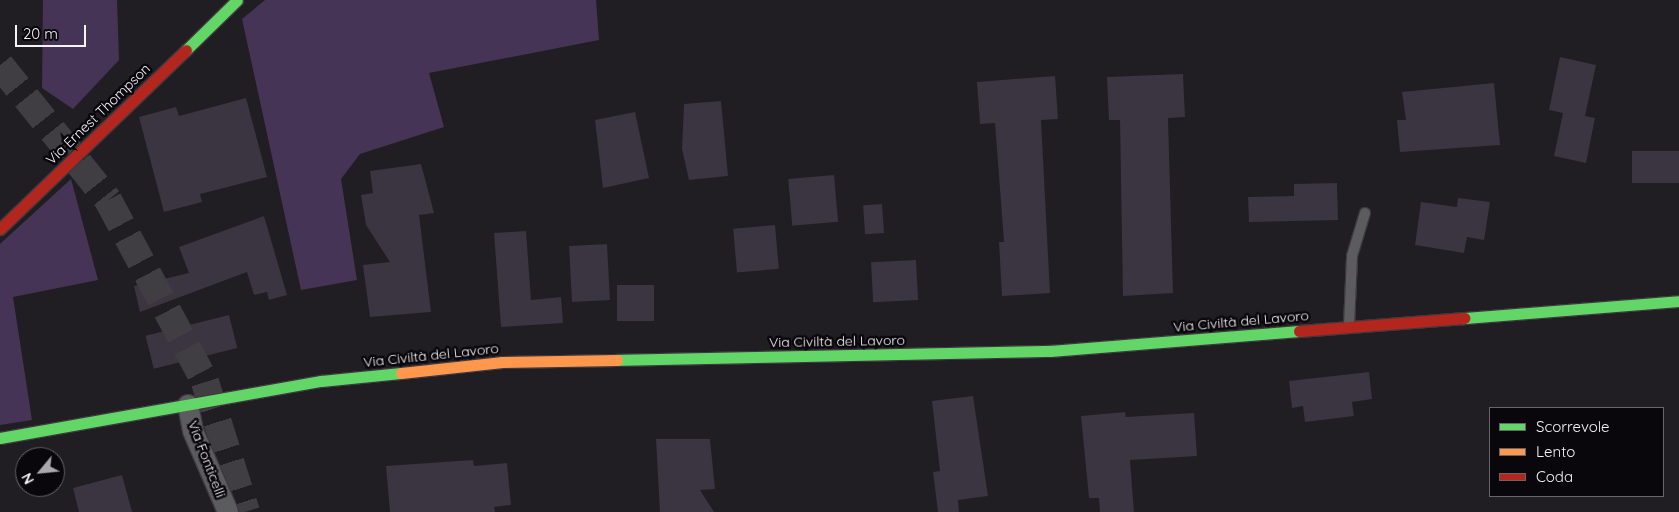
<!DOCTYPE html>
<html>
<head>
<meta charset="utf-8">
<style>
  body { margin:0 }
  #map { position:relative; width:1679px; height:512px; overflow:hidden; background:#201d23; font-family:Quicksand,sans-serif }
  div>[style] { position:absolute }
  .green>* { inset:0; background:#453455 }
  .building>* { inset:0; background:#3b3441; transform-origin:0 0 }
  .primary-tunnel>* { height:28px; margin-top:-14px; transform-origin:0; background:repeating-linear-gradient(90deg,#403d43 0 28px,transparent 0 42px) }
  .roads { filter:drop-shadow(1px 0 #3c3a3f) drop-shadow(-1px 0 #3c3a3f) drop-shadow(0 1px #3c3a3f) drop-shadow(0 -1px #3c3a3f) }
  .lane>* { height:10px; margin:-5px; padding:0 5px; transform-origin:5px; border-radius:5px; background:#5c5b5e }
  .street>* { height:20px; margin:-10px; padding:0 10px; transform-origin:10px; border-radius:10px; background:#5c5b5e }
  .fast>* { height:11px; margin:-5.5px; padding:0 5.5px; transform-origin:5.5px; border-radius:5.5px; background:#63d668 }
  .slow>* { height:11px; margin:-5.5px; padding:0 5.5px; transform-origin:5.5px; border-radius:5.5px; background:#ff974d }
  .jam>* { height:11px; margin:-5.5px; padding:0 5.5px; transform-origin:5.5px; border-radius:5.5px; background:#b3261e }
  span { translate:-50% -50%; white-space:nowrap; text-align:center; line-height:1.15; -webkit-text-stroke:5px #09070b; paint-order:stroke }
  .street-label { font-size:14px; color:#f5f2f8 }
  .legend { position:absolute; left:1489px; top:407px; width:175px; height:90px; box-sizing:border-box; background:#09070b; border:1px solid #67656a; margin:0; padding:6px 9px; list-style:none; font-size:15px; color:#f5f2f8 }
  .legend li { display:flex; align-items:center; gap:10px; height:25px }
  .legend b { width:25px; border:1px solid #67656a }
  .north { position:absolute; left:15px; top:447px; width:50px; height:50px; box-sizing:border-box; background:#09070b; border:1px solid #67656a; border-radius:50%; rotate:242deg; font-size:14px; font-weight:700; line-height:20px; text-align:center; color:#f5f2f8 }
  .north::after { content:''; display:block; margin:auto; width:18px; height:22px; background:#aaa7ad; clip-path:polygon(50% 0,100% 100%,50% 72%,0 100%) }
  .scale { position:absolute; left:15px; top:25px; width:71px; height:22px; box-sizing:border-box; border:2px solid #f5f2f8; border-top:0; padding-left:6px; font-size:15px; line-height:18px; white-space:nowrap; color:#f5f2f8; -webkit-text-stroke:4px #09070b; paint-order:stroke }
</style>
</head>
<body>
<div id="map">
  <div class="green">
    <i style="clip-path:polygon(43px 0,117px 0,119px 60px,73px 109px,42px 88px)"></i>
    <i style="clip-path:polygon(265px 0,596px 0,599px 40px,429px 73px,444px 127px,360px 154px,341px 179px,357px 280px,301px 290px,242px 19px)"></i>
    <i style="clip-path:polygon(71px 179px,98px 280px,13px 297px,32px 420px,0 425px,0 244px)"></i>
  </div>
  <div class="building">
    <i style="clip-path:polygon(1560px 57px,1596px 65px,1585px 116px,1595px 118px,1586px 163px,1554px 156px,1563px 113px,1549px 110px)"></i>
    <i style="clip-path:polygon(1183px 74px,1185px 117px,1168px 118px,1173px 293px,1123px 296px,1120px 120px,1109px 120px,1107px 77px)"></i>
    <i style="clip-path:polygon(1055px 76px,1058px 119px,1041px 120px,1050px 293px,1002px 296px,999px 242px,1004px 242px,995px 123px,980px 124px,977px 82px)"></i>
    <i style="clip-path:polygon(1494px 83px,1500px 145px,1400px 152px,1397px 120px,1406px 120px,1402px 92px)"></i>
    <i style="clip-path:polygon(246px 98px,267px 177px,200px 194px,202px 202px,164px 212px,139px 117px,176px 107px,179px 116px)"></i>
    <i style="clip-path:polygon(721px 101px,728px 176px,689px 180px,682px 149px,684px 104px)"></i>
    <i style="clip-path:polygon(635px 112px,649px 178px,603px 188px,595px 120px)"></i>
    <i style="left:1632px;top:151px;width:47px;height:32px"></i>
    <i style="clip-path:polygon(421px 164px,434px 213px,419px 215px,431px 312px,370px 317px,363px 265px,390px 262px,366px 225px,361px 195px,373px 193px,370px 171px)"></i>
    <i style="left:834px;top:175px;width:47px;height:46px;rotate:85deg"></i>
    <i style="clip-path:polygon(1337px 183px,1338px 220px,1249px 222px,1248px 197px,1294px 196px,1294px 184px)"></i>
    <i style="clip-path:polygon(1458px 198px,1490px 202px,1484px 240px,1467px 237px,1464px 253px,1415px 245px,1421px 202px,1457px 207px)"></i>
    <i style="left:882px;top:204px;width:29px;height:19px;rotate:86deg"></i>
    <i style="clip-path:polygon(264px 216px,287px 295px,269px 300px,267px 292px,254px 295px,247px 272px,140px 312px,134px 286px,189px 273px,179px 247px)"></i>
    <i style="left:775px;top:225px;width:44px;height:42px;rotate:85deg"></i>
    <i style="clip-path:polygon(526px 231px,531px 300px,561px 297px,563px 323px,501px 327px,494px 233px)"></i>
    <i style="left:607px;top:244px;width:56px;height:38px;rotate:87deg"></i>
    <i style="left:916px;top:260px;width:40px;height:45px;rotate:87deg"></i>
    <i style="left:617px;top:285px;width:37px;height:36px"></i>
    <i style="left:229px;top:315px;width:34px;height:86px;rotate:76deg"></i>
    <i style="clip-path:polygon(1369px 372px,1372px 399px,1352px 402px,1354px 416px,1305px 422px,1303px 406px,1292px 408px,1289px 381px)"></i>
    <i style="clip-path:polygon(973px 396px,988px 496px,958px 500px,959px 512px,938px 512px,933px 472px,940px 471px,932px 401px)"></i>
    <i style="clip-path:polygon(1125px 412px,1126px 417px,1194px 413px,1197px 456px,1130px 460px,1134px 512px,1100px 512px,1099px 498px,1089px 498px,1081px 416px)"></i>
    <i style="clip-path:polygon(656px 439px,710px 439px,715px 489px,700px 490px,714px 512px,660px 512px)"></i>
    <i style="clip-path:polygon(473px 460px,474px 466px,507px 463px,511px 505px,494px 507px,495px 512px,390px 512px,386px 466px)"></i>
    <i style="clip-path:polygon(122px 475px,132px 512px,79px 512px,73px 488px)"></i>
  </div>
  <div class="primary-tunnel">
    <i style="left:0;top:65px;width:173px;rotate:51.3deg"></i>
    <i style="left:108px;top:200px;width:206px;rotate:61.9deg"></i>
    <i style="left:205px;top:382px;width:136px;rotate:72.5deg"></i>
  </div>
  <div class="roads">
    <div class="lane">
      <i style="left:1349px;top:326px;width:70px;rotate:-87.5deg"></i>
      <i style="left:1352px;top:256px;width:45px;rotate:-73.2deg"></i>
    </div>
    <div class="street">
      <i style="left:188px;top:405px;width:26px;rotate:79deg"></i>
      <i style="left:193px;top:431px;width:88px;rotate:66.6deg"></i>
    </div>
    <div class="fast">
      <i style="left:186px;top:50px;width:71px;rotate:-44.4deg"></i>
      <i style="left:1464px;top:318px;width:216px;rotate:-4.5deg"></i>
      <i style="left:617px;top:360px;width:433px;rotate:-1.2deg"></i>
      <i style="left:1050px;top:351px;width:250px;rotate:-4.6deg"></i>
      <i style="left:0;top:438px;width:326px;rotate:-10.1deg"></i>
      <i style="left:321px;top:381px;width:80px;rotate:-5.7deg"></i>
    </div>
    <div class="slow">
      <i style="left:401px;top:373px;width:102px;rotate:-6.2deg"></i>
      <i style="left:502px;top:362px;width:115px;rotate:-1deg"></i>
    </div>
    <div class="jam">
      <i style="left:0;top:229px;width:258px;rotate:-43.9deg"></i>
      <i style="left:1299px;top:331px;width:166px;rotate:-4.5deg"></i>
    </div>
  </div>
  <div class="street-label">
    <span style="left:98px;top:114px;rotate:-44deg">Via Ernest Thompson</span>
    <span style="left:1241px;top:321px;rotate:-5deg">Via Civiltà del Lavoro</span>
    <span style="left:837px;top:341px;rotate:-1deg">Via Civiltà del Lavoro</span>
    <span style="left:431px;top:355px;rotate:-6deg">Via Civiltà del Lavoro</span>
    <span style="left:207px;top:459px;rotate:69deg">Via Fonticelli</span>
  </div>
  <ul class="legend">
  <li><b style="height:6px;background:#63d668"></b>Scorrevole</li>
  <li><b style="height:6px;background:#ff974d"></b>Lento</li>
  <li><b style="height:6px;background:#b3261e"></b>Coda</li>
  </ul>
  <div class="north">N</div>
  <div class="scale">20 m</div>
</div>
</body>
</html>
